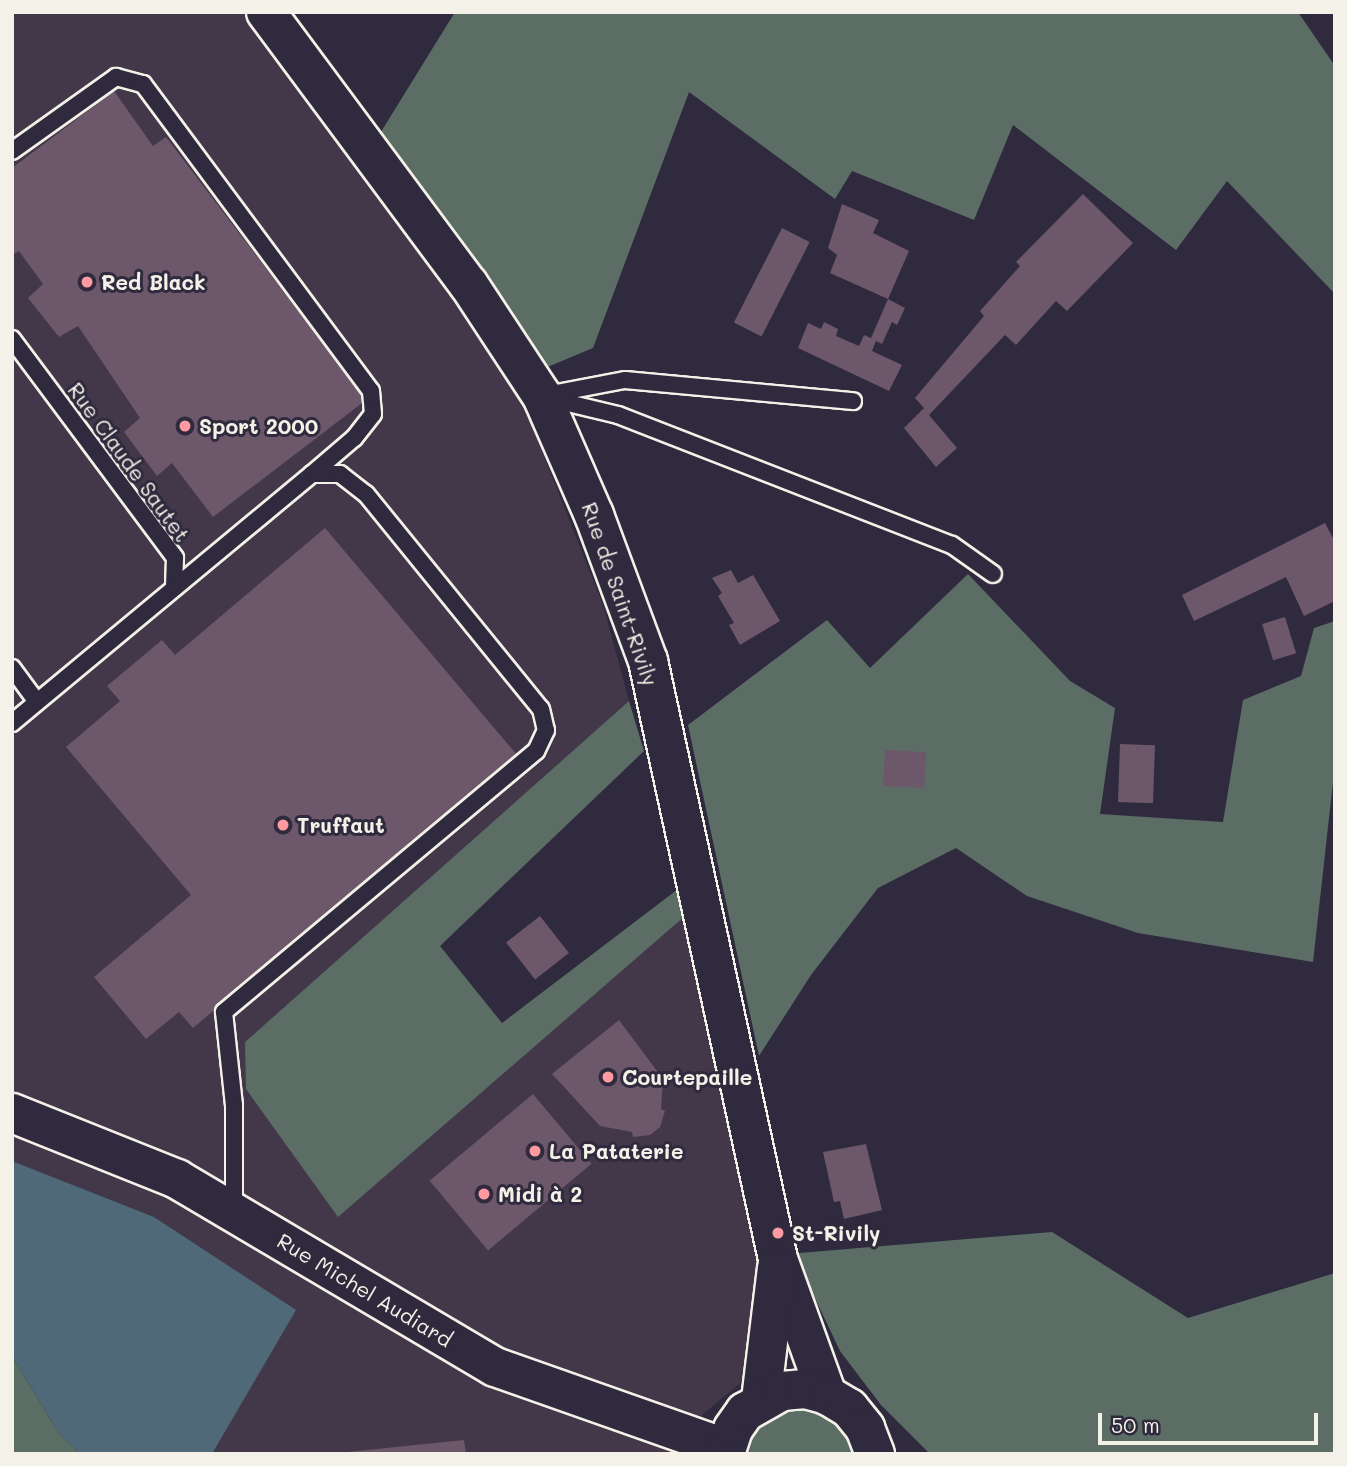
<!DOCTYPE html>
<html>
<head>
<meta charset="utf-8">
<style>
  body { margin:0 }
  #map { position:relative; width:1347px; height:1466px; overflow:hidden; background:#2f2a3d; font-family:Mali,sans-serif }
  div>[style] { position:absolute }
  .built>* { inset:0; background:#42384a }
  .green>* { inset:0; background:#5b6d65 }
  .water>* { inset:0; background:#506978 }
  .building>* { inset:0; background:#6d576a; transform-origin:0 0 }
  .roads { filter:drop-shadow(2px 0 #f4f1e8) drop-shadow(-2px 0 #f4f1e8) drop-shadow(0 2px #f4f1e8) drop-shadow(0 -2px #f4f1e8) }
  .lane>* { height:16px; margin:-8px; padding:0 8px; transform-origin:8px; border-radius:8px; background:#2f2a3d }
  .secondary>* { height:38px; margin:-19px; padding:0 19px; transform-origin:19px; border-radius:19px; background:#2f2a3d }
  .dots>* { width:19px; height:19px; translate:-50% -50%; box-sizing:border-box; border:4px solid #2f2a3d; border-radius:50% }
  span { translate:-50% -50%; white-space:nowrap; text-align:center; line-height:1.15; -webkit-text-stroke:6px #2f2a3d; paint-order:stroke }
  .poi-label { font-size:21px; color:#f4f1e8; font-weight:700 }
  .left { translate:0 -50%; text-align:left }
  .street-label { font-size:21px; color:#f4f1e8 }
  .frame { position:absolute; inset:0; border:14px solid #f4f1e8; pointer-events:none }
  .scale { position:absolute; left:1098px; top:1413px; width:220px; height:32px; box-sizing:border-box; border:4px solid #f4f1e8; border-top:0; padding-left:9px; font-size:21px; line-height:24px; white-space:nowrap; color:#f4f1e8; -webkit-text-stroke:5px #2f2a3d; paint-order:stroke }
</style>
</head>
<body>
<div id="map">
  <div class="built">
    <i style="clip-path:polygon(12px 12px,243px 12px,514px 381px,603px 605px,629px 701px,245px 1042px,338px 1216px,685px 916px,750px 1193px,761px 1307px,750px 1375px,702px 1415px,693px 1454px,212px 1454px,295px 1310px,154px 1217px,12px 1161px)"></i>
  </div>
  <div class="green">
    <i style="clip-path:polygon(455px 12px,1298px 12px,1335px 66px,1335px 294px,1227px 181px,1176px 250px,1013px 125px,974px 220px,852px 171px,835px 199px,689px 92px,593px 348px,514px 381px,358px 169px)"></i>
    <i style="clip-path:polygon(968px 574px,1070px 681px,1115px 708px,1100px 814px,1223px 822px,1243px 700px,1301px 676px,1314px 628px,1335px 621px,1335px 764px,1313px 962px,1138px 933px,1027px 896px,956px 848px,878px 888px,811px 975px,759px 1056px,688px 725px,827px 620px,870px 668px)"></i>
    <i style="clip-path:polygon(629px 701px,644px 751px,440px 946px,502px 1023px,682px 886px,685px 916px,338px 1217px,246px 1089px,245px 1042px)"></i>
    <i style="clip-path:polygon(1052px 1232px,1188px 1318px,1335px 1273px,1335px 1454px,930px 1454px,881px 1405px,840px 1351px,805px 1277px,799px 1253px)"></i>
    <i style="clip-path:polygon(12px 1356px,58px 1432px,80px 1454px,12px 1454px)"></i>
    <i style="clip-path:polygon(794px 1407px,824px 1412px,848px 1431px,859px 1454px,740px 1454px,745px 1438px,766px 1416px)"></i>
  </div>
  <div class="water">
    <i style="clip-path:polygon(12px 1161px,154px 1217px,296px 1310px,212px 1454px,80px 1454px,58px 1432px,12px 1356px)"></i>
  </div>
  <div class="building">
    <i style="clip-path:polygon(114px 91px,153px 146px,166px 137px,366px 400px,213px 517px,172px 463px,157px 476px,124px 432px,140px 418px,78px 326px,59px 337px,28px 298px,43px 284px,19px 251px,12px 255px,12px 168px)"></i>
    <i style="clip-path:polygon(1083px 194px,1133px 243px,1067px 311px,1056px 301px,1016px 345px,1005px 335px,929px 415px,957px 448px,936px 467px,904px 428px,924px 408px,915px 398px,984px 316px,980px 311px,1020px 266px,1016px 262px)"></i>
    <i style="clip-path:polygon(842px 204px,879px 220px,873px 233px,909px 251px,888px 299px,830px 273px,837px 255px,828px 248px)"></i>
    <i style="left:782px;top:228px;width:31px;height:106px;rotate:27deg"></i>
    <i style="clip-path:polygon(888px 299px,905px 308px,897px 325px,892px 322px,882px 344px,876px 341px,872px 351px,902px 365px,889px 391px,798px 348px,808px 323px,821px 329px,824px 322px,838px 329px,836px 336px,859px 346px,864px 335px,871px 338px)"></i>
    <i style="clip-path:polygon(1325px 523px,1335px 542px,1335px 601px,1304px 616px,1286px 577px,1194px 621px,1182px 595px)"></i>
    <i style="clip-path:polygon(325px 528px,517px 755px,193px 1028px,179px 1012px,146px 1039px,94px 977px,191px 895px,66px 747px,120px 701px,107px 686px,162px 640px,175px 655px)"></i>
    <i style="clip-path:polygon(731px 570px,738px 583px,753px 575px,780px 621px,740px 645px,729px 625px,734px 623px,718px 596px,722px 593px,712px 578px)"></i>
    <i style="left:1285px;top:617px;width:38px;height:24px;rotate:73deg"></i>
    <i style="left:1120px;top:744px;width:35px;height:58px;rotate:2deg"></i>
    <i style="left:885px;top:750px;width:41px;height:36px;rotate:3deg"></i>
    <i style="left:540px;top:916px;width:47px;height:43px;rotate:52deg"></i>
    <i style="clip-path:polygon(619px 1020px,663px 1079px,661px 1109px,665px 1111px,660px 1127px,650px 1135px,633px 1137px,632px 1132px,600px 1126px,552px 1074px)"></i>
    <i style="left:533px;top:1094px;width:91px;height:135px;rotate:50deg"></i>
    <i style="clip-path:polygon(866px 1144px,882px 1210px,844px 1219px,840px 1201px,834px 1202px,823px 1152px)"></i>
    <i style="clip-path:polygon(464px 1440px,466px 1454px,348px 1454px,348px 1452px)"></i>
  </div>
  <div class="roads">
    <div class="lane">
      <i style="left:12px;top:151px;width:128px;rotate:-35.4deg"></i>
      <i style="left:116px;top:77px;width:28px;rotate:15deg"></i>
      <i style="left:143px;top:84px;width:382px;rotate:53.4deg"></i>
      <i style="left:371px;top:391px;width:23px;rotate:85deg"></i>
      <i style="left:373px;top:414px;width:31px;rotate:128deg"></i>
      <i style="left:354px;top:438px;width:55px;rotate:139.4deg"></i>
      <i style="left:12px;top:339px;width:273px;rotate:53.3deg"></i>
      <i style="left:175px;top:558px;width:29px;rotate:92deg"></i>
      <i style="left:546px;top:395px;width:80px;rotate:-10.8deg"></i>
      <i style="left:625px;top:380px;width:229px;rotate:5.3deg"></i>
      <i style="left:547px;top:398px;width:73px;rotate:13.5deg"></i>
      <i style="left:618px;top:415px;width:358px;rotate:21.3deg"></i>
      <i style="left:952px;top:545px;width:50px;rotate:35.3deg"></i>
      <i style="left:12px;top:668px;width:42px;rotate:53.7deg"></i>
      <i style="left:12px;top:723px;width:390px;rotate:-39.7deg"></i>
      <i style="left:312px;top:474px;width:28px"></i>
      <i style="left:340px;top:474px;width:33px;rotate:38deg"></i>
      <i style="left:366px;top:494px;width:277px;rotate:50.9deg"></i>
      <i style="left:541px;top:709px;width:22px;rotate:77deg"></i>
      <i style="left:546px;top:730px;width:23px;rotate:115deg"></i>
      <i style="left:536px;top:751px;width:407px;rotate:140.1deg"></i>
      <i style="left:224px;top:1012px;width:94px;rotate:83.9deg"></i>
      <i style="left:234px;top:1105px;width:107px;rotate:90deg"></i>
    </div>
    <div class="secondary">
      <i style="left:266px;top:12px;width:340px;rotate:53.4deg"></i>
      <i style="left:469px;top:285px;width:133px;rotate:56.7deg"></i>
      <i style="left:542px;top:396px;width:130px;rotate:66.4deg"></i>
      <i style="left:594px;top:515px;width:156px;rotate:69.7deg"></i>
      <i style="left:648px;top:661px;width:612px;rotate:77.74deg"></i>
      <i style="left:778px;top:1259px;width:145px;rotate:70.2deg"></i>
      <i style="left:12px;top:1113px;width:178px;rotate:21.8deg"></i>
      <i style="left:177px;top:1179px;width:369px;rotate:30.6deg"></i>
      <i style="left:495px;top:1367px;width:244px;rotate:19.4deg"></i>
      <i style="left:761px;top:1400px;width:133px;rotate:-83.1deg"></i>
      <i style="left:725px;top:1454px;width:26px;rotate:-72deg"></i>
      <i style="left:733px;top:1429px;width:21px;rotate:-55deg"></i>
      <i style="left:745px;top:1412px;width:43px;rotate:-29.6deg"></i>
      <i style="left:782px;top:1391px;width:23px;rotate:-5deg"></i>
      <i style="left:805px;top:1389px;width:23px;rotate:15deg"></i>
      <i style="left:827px;top:1395px;width:26px;rotate:31deg"></i>
      <i style="left:849px;top:1408px;width:26px;rotate:51deg"></i>
      <i style="left:865px;top:1428px;width:28px;rotate:69deg"></i>
    </div>
  </div>
  <div class="dots">
    <i style="left:87px;top:282px;background:#ff9aa2"></i>
    <i style="left:185px;top:426px;background:#ff9aa2"></i>
    <i style="left:283px;top:825px;background:#ff9aa2"></i>
    <i style="left:608px;top:1077px;background:#ff9aa2"></i>
    <i style="left:535px;top:1151px;background:#ff9aa2"></i>
    <i style="left:484px;top:1194px;background:#ff9aa2"></i>
    <i style="left:778px;top:1233px;background:#ff9aa2"></i>
  </div>
  <div class="poi-label">
    <span class="left" style="left:101px;top:282px">Red Black</span>
    <span class="left" style="left:199px;top:426px">Sport 2000</span>
    <span class="left" style="left:297px;top:825px">Truffaut</span>
    <span class="left" style="left:622px;top:1077px">Courtepaille</span>
    <span class="left" style="left:549px;top:1151px">La Pataterie</span>
    <span class="left" style="left:498px;top:1194px">Midi à 2</span>
    <span class="left" style="left:792px;top:1233px">St-Rivily</span>
  </div>
  <div class="street-label">
    <span style="left:129px;top:462px;rotate:54deg">Rue Claude Sautet</span>
    <span style="left:620px;top:594px;rotate:71deg">Rue de Saint-Rivily</span>
    <span style="left:365px;top:1290px;rotate:31deg">Rue Michel Audiard</span>
  </div>
  <div class="frame"></div>
  <div class="scale">50 m</div>
</div>
</body>
</html>
